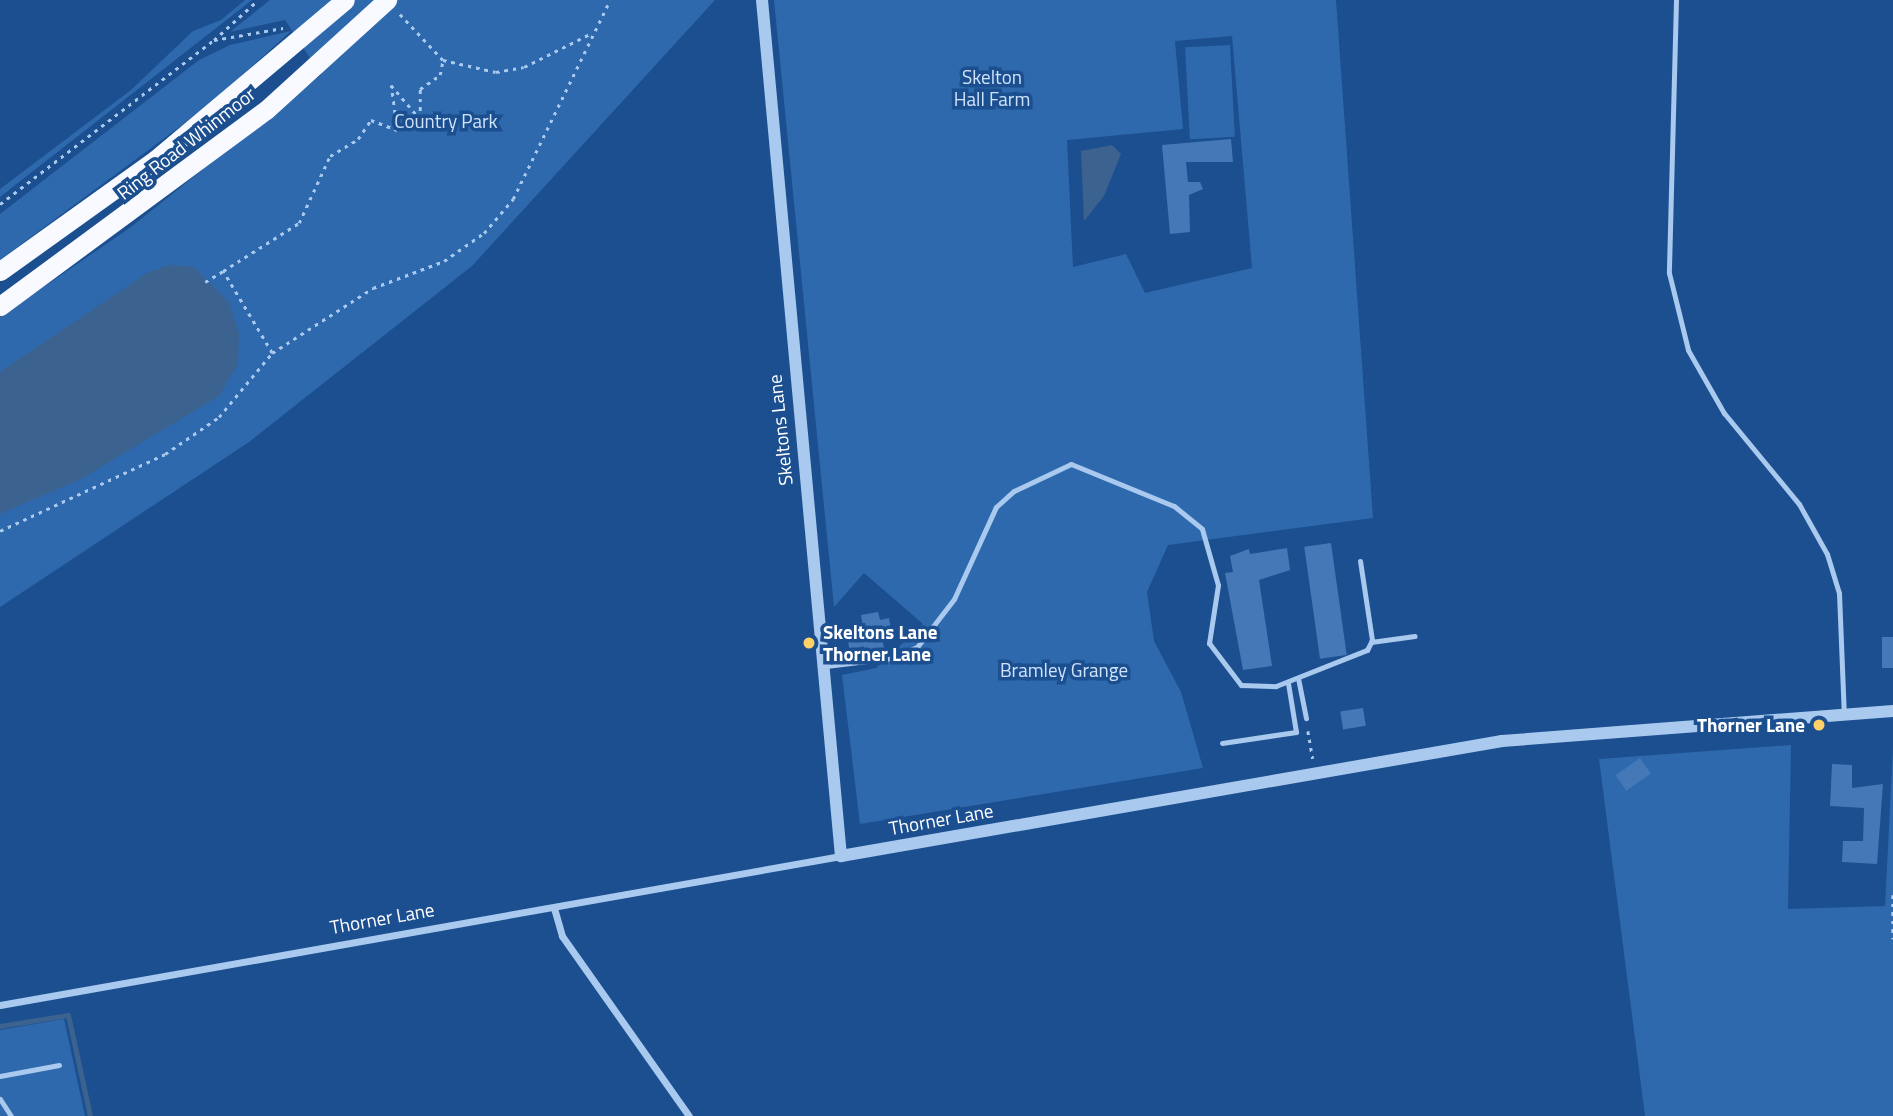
<!DOCTYPE html>
<html>
<head>
<meta charset="utf-8">
<style>
  body { margin:0 }
  #map { position:relative; width:1893px; height:1116px; overflow:hidden; background:#1b4f8f; font-family:"Titillium Web",sans-serif }
  div>[style] { position:absolute }
  .green>* { inset:0; background:#2e69ad; transform-origin:0 0 }
  .water>* { inset:0; background:#3c6290 }
  .stream>* { height:5px; margin:-2.5px; padding:0 2.5px; transform-origin:2.5px; border-radius:2.5px; background:#3c6290 }
  .building>* { inset:0; background:#4478b7; transform-origin:0 0 }
  .path>* { height:2.5px; margin-top:-1.25px; transform-origin:0; background:repeating-linear-gradient(90deg,#a9c9ee 0 3.5px,transparent 0 8.5px) }
  .service>* { height:5px; margin:-2.5px; padding:0 2.5px; transform-origin:2.5px; border-radius:2.5px; background:#a9c9ee }
  .minor>* { height:7px; margin:-3.5px; padding:0 3.5px; transform-origin:3.5px; border-radius:3.5px; background:#a9c9ee }
  .tertiary>* { height:12px; margin:-6px; padding:0 6px; transform-origin:6px; border-radius:6px; background:#a9c9ee }
  .trunk>* { height:19px; margin:-9.5px; padding:0 9.5px; transform-origin:9.5px; border-radius:9.5px; background:#f8faff }
  .dots>* { width:19px; height:19px; translate:-50% -50%; box-sizing:border-box; border:4px solid #1b4f8f; border-radius:50% }
  span { translate:-50% -50%; white-space:nowrap; text-align:center; line-height:1.15; -webkit-text-stroke:7px #1b4f8f; paint-order:stroke }
  .park-label { font-size:19px; color:#cfe3fa }
  .street-label { font-size:19px; color:#fff }
  .poi-label { font-size:19px; color:#fff; font-weight:700 }
  .left { translate:0 -50%; text-align:left }
  .right { translate:-100% -50%; text-align:right }
</style>
</head>
<body>
<div id="map">
  <div class="green">
    <i style="clip-path:polygon(245px 0,252px 0,0 197px,0 189px,131px 90px,193px 31px,221px 20px)"></i>
    <i style="clip-path:polygon(270px 0,715px 0,472px 266px,249px 442px,0 607px,0 317px,131px 227px,321px 75px,285px 20px,230px 32px)"></i>
    <i style="clip-path:polygon(evenodd,774px 0,1336px 0,1373px 518px,1168px 545px,1147px 592px,1154px 641px,1181px 692px,1203px 768px,860px 824px,842px 675px,876px 668px,923px 624px,864px 573px,834px 607px,774px 0,1232px 36px,1252px 268px,1145px 293px,1126px 254px,1073px 267px,1067px 140px,1183px 129px,1175px 41px,1232px 36px)"></i>
    <i style="clip-path:polygon(291px 31px,209px 105px,0 260px,0 214px,199px 60px,230px 45px)"></i>
    <i style="left:1230px;top:45px;width:92px;height:45px;rotate:87deg"></i>
    <i style="clip-path:polygon(1791px 745px,1788px 909px,1885px 906px,1893px 748px,1893px 1116px,1645px 1116px,1599px 759px)"></i>
    <i style="clip-path:polygon(64px 1019px,85px 1116px,0 1116px,0 1030px)"></i>
  </div>
  <div class="water">
    <i style="clip-path:polygon(1112px 145px,1121px 154px,1104px 196px,1084px 221px,1081px 151px)"></i>
    <i style="clip-path:polygon(169px 265px,194px 267px,229px 302px,239px 333px,238px 364px,219px 396px,81px 479px,0 514px,0 372px,147px 273px)"></i>
  </div>
  <div class="stream">
    <i style="left:0;top:1026px;width:69px;rotate:-9.2deg"></i>
    <i style="left:68px;top:1015px;width:103px;rotate:77.7deg"></i>
  </div>
  <div class="building">
    <i style="clip-path:polygon(1231px 139px,1233px 162px,1186px 162px,1188px 182px,1200px 182px,1203px 189px,1189px 195px,1190px 232px,1170px 234px,1162px 145px)"></i>
    <i style="left:1331px;top:543px;width:113px;height:27px;rotate:82deg"></i>
    <i style="clip-path:polygon(1287px 548px,1290px 570px,1259px 580px,1272px 666px,1243px 670px,1225px 573px,1233px 572px,1230px 556px,1249px 549px,1250px 554px)"></i>
    <i style="clip-path:polygon(878px 612px,880px 620px,889px 618px,892px 635px,882px 637px,884px 648px,850px 653px,846px 630px,863px 627px,861px 615px)"></i>
    <i style="left:1882px;top:637px;width:11px;height:31px"></i>
    <i style="left:1363px;top:708px;width:18px;height:23px;rotate:81deg"></i>
    <i style="left:1640px;top:758px;width:19px;height:30px;rotate:55deg"></i>
    <i style="clip-path:polygon(1832px 764px,1852px 765px,1852px 788px,1883px 784px,1877px 864px,1842px 862px,1843px 841px,1863px 841px,1864px 808px,1830px 806px)"></i>
  </div>
  <div class="path">
    <i style="left:400px;top:14px;width:63px;rotate:46.9deg"></i>
    <i style="left:443px;top:60px;width:54px;rotate:12.8deg"></i>
    <i style="left:496px;top:72px;width:28px;rotate:-10deg"></i>
    <i style="left:524px;top:67px;width:74px;rotate:-26.6deg"></i>
    <i style="left:214px;top:40px;width:59px;rotate:-42.3deg"></i>
    <i style="left:0;top:204px;width:270px;rotate:-37.5deg"></i>
    <i style="left:214px;top:40px;width:70px;rotate:-9.9deg"></i>
    <i style="left:205px;top:282px;width:21px;rotate:-31deg"></i>
    <i style="left:272px;top:353px;width:96px;rotate:-120.9deg"></i>
    <i style="left:223px;top:271px;width:90px;rotate:-32.3deg"></i>
    <i style="left:299px;top:223px;width:74px;rotate:-65.2deg"></i>
    <i style="left:330px;top:156px;width:33px;rotate:-31deg"></i>
    <i style="left:358px;top:139px;width:23px;rotate:-56deg"></i>
    <i style="left:371px;top:120px;width:28px;rotate:21deg"></i>
    <i style="left:397px;top:130px;width:45px;rotate:-97.6deg"></i>
    <i style="left:391px;top:85px;width:45px;rotate:49.5deg"></i>
    <i style="left:420px;top:119px;width:30px;rotate:-90deg"></i>
    <i style="left:420px;top:89px;width:24px;rotate:-35deg"></i>
    <i style="left:440px;top:75px;width:15px;rotate:-79deg"></i>
    <i style="left:0;top:531px;width:182px;rotate:-25deg"></i>
    <i style="left:165px;top:454px;width:65px;rotate:-34.4deg"></i>
    <i style="left:219px;top:417px;width:83px;rotate:-50.4deg"></i>
    <i style="left:272px;top:353px;width:120px;rotate:-32.8deg"></i>
    <i style="left:373px;top:288px;width:76px;rotate:-20.8deg"></i>
    <i style="left:444px;top:261px;width:49px;rotate:-35deg"></i>
    <i style="left:484px;top:233px;width:45px;rotate:-49.5deg"></i>
    <i style="left:513px;top:199px;width:221px;rotate:-64deg"></i>
    <i style="left:1308px;top:731px;width:28px;rotate:80deg"></i>
    <i style="left:1893px;top:895px;width:44px;rotate:90deg"></i>
  </div>
  <div class="service">
    <i style="left:1676px;top:0;width:273px;rotate:91.5deg"></i>
    <i style="left:1669px;top:273px;width:79px;rotate:76.1deg"></i>
    <i style="left:1688px;top:350px;width:73px;rotate:60.3deg"></i>
    <i style="left:1724px;top:413px;width:118px;rotate:50.5deg"></i>
    <i style="left:1799px;top:504px;width:57px;rotate:60.8deg"></i>
    <i style="left:1827px;top:554px;width:41px;rotate:72.9deg"></i>
    <i style="left:1839px;top:593px;width:122px;rotate:87.7deg"></i>
    <i style="left:1371px;top:642px;width:44px;rotate:-7.8deg"></i>
    <i style="left:826px;top:666px;width:66px;rotate:-6.9deg"></i>
    <i style="left:892px;top:658px;width:27px;rotate:-24deg"></i>
    <i style="left:917px;top:647px;width:61px;rotate:-52.4deg"></i>
    <i style="left:954px;top:599px;width:101px;rotate:-65.5deg"></i>
    <i style="left:996px;top:507px;width:24px;rotate:-42deg"></i>
    <i style="left:1014px;top:491px;width:63px;rotate:-25.3deg"></i>
    <i style="left:1071px;top:464px;width:111px;rotate:22.2deg"></i>
    <i style="left:1174px;top:506px;width:36px;rotate:39deg"></i>
    <i style="left:1202px;top:529px;width:58px;rotate:74.1deg"></i>
    <i style="left:1218px;top:585px;width:59px;rotate:98.8deg"></i>
    <i style="left:1209px;top:643px;width:53px;rotate:52.7deg"></i>
    <i style="left:1241px;top:685px;width:35px;rotate:2deg"></i>
    <i style="left:1276px;top:686px;width:98px;rotate:-21.6deg"></i>
    <i style="left:1367px;top:650px;width:11px;rotate:-63deg"></i>
    <i style="left:1372px;top:640px;width:80px;rotate:-98.6deg"></i>
    <i style="left:1298px;top:678px;width:41px;rotate:78.7deg"></i>
    <i style="left:1222px;top:743px;width:75px;rotate:-8.5deg"></i>
    <i style="left:1296px;top:732px;width:50px;rotate:-99.3deg"></i>
    <i style="left:0;top:1076px;width:60px;rotate:-10.6deg"></i>
    <i style="left:0;top:1099px;width:20px;rotate:57deg"></i>
  </div>
  <div class="minor">
    <i style="left:554px;top:908px;width:29px;rotate:74deg"></i>
    <i style="left:562px;top:936px;width:220px;rotate:54.8deg"></i>
    <i style="left:0;top:1005px;width:854px;rotate:-10.05deg"></i>
  </div>
  <div class="tertiary">
    <i style="left:762px;top:0;width:860px;rotate:84.73deg"></i>
    <i style="left:841px;top:856px;width:671px;rotate:-9.87deg"></i>
    <i style="left:1502px;top:741px;width:392px;rotate:-4.4deg"></i>
  </div>
  <div class="trunk">
    <i style="left:0;top:271px;width:191px;rotate:-35.6deg"></i>
    <i style="left:155px;top:160px;width:248px;rotate:-40.1deg"></i>
    <i style="left:0;top:306px;width:330px;rotate:-36.4deg"></i>
    <i style="left:266px;top:110px;width:164px;rotate:-42.3deg"></i>
  </div>
  <div class="dots">
    <i style="left:809px;top:643px;background:#ffd166"></i>
    <i style="left:1819px;top:725px;background:#ffd166"></i>
  </div>
  <div class="park-label">
    <span style="left:992px;top:88px">Skelton<br>Hall Farm</span>
    <span style="left:446px;top:121px">Country Park</span>
    <span style="left:1064px;top:670px">Bramley Grange</span>
  </div>
  <div class="street-label">
    <span style="left:186px;top:143px;rotate:-38deg">Ring Road Whinmoor</span>
    <span style="left:780px;top:430px;rotate:-96deg">Skeltons Lane</span>
    <span style="left:941px;top:819px;rotate:-10deg">Thorner Lane</span>
    <span style="left:382px;top:918px;rotate:-10deg">Thorner Lane</span>
  </div>
  <div class="poi-label">
    <span class="left" style="left:823px;top:643px">Skeltons Lane<br>Thorner Lane</span>
    <span class="right" style="left:1805px;top:725px">Thorner Lane</span>
  </div>
</div>
</body>
</html>
